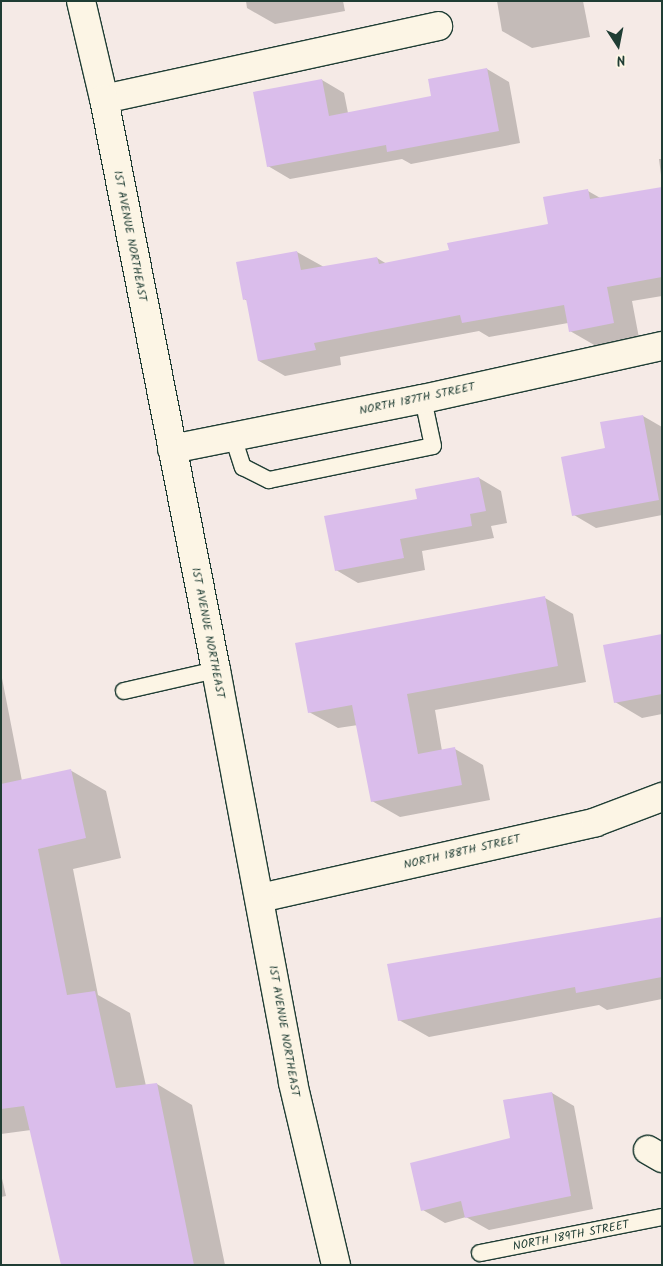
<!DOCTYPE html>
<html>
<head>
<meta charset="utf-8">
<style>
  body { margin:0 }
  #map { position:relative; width:663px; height:1266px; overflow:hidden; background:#f5eae6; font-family:Kalam,sans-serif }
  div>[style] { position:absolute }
  .shadow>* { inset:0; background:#0003 }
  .building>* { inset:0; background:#dabdeb }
  .roads { filter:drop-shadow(1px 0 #1f3d34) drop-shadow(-1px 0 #1f3d34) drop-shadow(0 1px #1f3d34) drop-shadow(0 -1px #1f3d34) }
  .service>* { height:16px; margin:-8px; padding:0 8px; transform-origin:8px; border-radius:8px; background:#fcf5e5 }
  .minor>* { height:28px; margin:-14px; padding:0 14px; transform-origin:14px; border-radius:14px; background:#fcf5e5 }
  .tertiary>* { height:28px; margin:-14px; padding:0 14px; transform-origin:14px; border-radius:14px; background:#fcf5e5 }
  span { translate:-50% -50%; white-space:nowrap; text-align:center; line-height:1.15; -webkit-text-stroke:4px #fcf5e5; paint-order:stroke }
  .street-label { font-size:12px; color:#1f3d34 }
  .frame { position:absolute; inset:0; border:2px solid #1f3d34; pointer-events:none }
  .north { position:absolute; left:593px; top:20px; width:50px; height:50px; -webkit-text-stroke:4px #fcf5e5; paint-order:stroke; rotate:169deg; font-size:14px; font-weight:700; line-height:20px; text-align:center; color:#1f3d34 }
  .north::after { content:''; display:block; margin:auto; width:18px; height:22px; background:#1f3d34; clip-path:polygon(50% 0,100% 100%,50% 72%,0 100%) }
</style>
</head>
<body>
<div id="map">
  <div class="shadow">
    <i style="clip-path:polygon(246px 1px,343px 1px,345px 11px,275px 24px,247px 8px)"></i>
    <i style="clip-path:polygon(497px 1px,583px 1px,590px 37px,532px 48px,502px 31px)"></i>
    <i style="clip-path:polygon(487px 69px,509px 82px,520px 143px,411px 164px,402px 159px,290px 179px,268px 166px,322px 80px,344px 93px,348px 113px,432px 97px)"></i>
    <i style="clip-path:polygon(659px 159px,662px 159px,662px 183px)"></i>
    <i style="clip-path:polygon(662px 188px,662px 296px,632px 301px,639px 338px,596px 346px,570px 331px,568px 323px,489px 337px,479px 331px,340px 357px,341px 365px,285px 376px,259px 361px,248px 301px,244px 299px,238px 263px,297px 252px,324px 267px,377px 258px,387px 264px,450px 251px,550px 225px,588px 191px,602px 199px)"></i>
    <i style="clip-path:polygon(643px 416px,662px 427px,662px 515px,596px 528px,574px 515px,606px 449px)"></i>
    <i style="clip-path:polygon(479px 478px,501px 491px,507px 523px,491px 526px,494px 538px,422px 551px,425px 570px,358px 583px,336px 570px,419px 500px)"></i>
    <i style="clip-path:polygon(545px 598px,573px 614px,586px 682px,435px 710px,442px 751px,455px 749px,483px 765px,490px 800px,400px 817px,372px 801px,358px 725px,338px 728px,309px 712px)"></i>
    <i style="clip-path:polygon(662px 636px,662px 714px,642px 718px,615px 702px)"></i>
    <i style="clip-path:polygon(1px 673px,22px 781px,70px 770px,106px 791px,121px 858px,73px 869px,98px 995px,130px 1013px,146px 1086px,157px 1084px,192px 1105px,225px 1265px,62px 1265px,31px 1130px,1px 1134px)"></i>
    <i style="clip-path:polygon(662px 918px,662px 999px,607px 1010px,599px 1005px,429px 1037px,399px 1020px)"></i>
    <i style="clip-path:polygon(552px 1093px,574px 1106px,593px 1209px,489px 1230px,466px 1217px,445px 1223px,423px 1210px,512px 1139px)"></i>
    <i style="clip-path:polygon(1px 1174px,6px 1196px,1px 1197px)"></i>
  </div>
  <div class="building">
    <i style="clip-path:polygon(487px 68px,499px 131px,387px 152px,386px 145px,267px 167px,253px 92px,322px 79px,329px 116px,431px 96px,428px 79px)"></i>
    <i style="clip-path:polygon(662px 187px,662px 277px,607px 287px,614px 323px,569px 332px,564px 305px,462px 323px,460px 315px,314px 343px,316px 350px,258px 361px,246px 299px,243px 300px,236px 262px,297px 251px,301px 270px,377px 257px,379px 264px,449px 250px,447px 243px,548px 224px,543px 197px,588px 189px,590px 199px)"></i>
    <i style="clip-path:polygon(643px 415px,659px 500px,572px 516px,561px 457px,605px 448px,600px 422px)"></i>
    <i style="clip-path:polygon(479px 477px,486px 511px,470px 514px,472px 526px,400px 539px,404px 558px,335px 571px,324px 516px,417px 499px,415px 489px)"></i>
    <i style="clip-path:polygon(545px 596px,558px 666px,407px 694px,418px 754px,455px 747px,462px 785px,371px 802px,352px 705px,308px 713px,295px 643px)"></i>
    <i style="clip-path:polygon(662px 634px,662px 694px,614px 703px,603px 645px)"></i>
    <i style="clip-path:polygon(71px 769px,86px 838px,38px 849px,67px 995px,95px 991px,116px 1088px,157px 1083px,194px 1265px,61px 1265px,24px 1106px,1px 1109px,1px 784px)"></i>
    <i style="clip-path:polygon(662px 917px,662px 977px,576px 993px,575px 987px,398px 1021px,387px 964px)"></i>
    <i style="clip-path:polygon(552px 1092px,571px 1196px,465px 1218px,461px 1201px,421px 1211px,410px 1163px,510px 1138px,503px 1100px)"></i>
  </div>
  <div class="roads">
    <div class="service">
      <i style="left:233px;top:437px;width:32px;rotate:72deg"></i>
      <i style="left:243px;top:467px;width:29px;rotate:27deg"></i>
      <i style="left:269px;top:480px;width:167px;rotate:-11.7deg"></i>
      <i style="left:433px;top:446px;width:48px;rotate:-102deg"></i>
      <i style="left:124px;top:691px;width:94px;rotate:-12.9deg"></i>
      <i style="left:480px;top:1253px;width:186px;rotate:-11.2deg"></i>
    </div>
    <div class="minor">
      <i style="left:104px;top:99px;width:342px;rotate:-12.3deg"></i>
      <i style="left:172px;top:449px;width:256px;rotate:-11.3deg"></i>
      <i style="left:423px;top:399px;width:245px;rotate:-12.5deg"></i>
      <i style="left:260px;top:898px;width:344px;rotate:-12.7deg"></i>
      <i style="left:596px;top:822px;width:71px;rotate:-20.7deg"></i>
      <i style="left:648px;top:1150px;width:16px;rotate:30deg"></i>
    </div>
    <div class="tertiary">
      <i style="left:81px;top:1px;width:101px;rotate:76.8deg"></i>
      <i style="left:104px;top:99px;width:582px;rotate:78.9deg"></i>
      <i style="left:216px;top:670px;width:420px;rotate:79.4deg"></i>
      <i style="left:293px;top:1083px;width:187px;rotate:76.7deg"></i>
    </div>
  </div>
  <div class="street-label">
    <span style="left:130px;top:236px;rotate:79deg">1ST AVENUE NORTHEAST</span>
    <span style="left:417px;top:399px;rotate:-12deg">NORTH 187TH STREET</span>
    <span style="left:208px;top:633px;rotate:79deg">1ST AVENUE NORTHEAST</span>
    <span style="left:462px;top:852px;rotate:-13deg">NORTH 188TH STREET</span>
    <span style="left:284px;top:1031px;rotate:80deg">1ST AVENUE NORTHEAST</span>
    <span style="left:571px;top:1236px;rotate:-11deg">NORTH 189TH STREET</span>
  </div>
  <div class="frame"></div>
  <div class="north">N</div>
</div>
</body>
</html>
